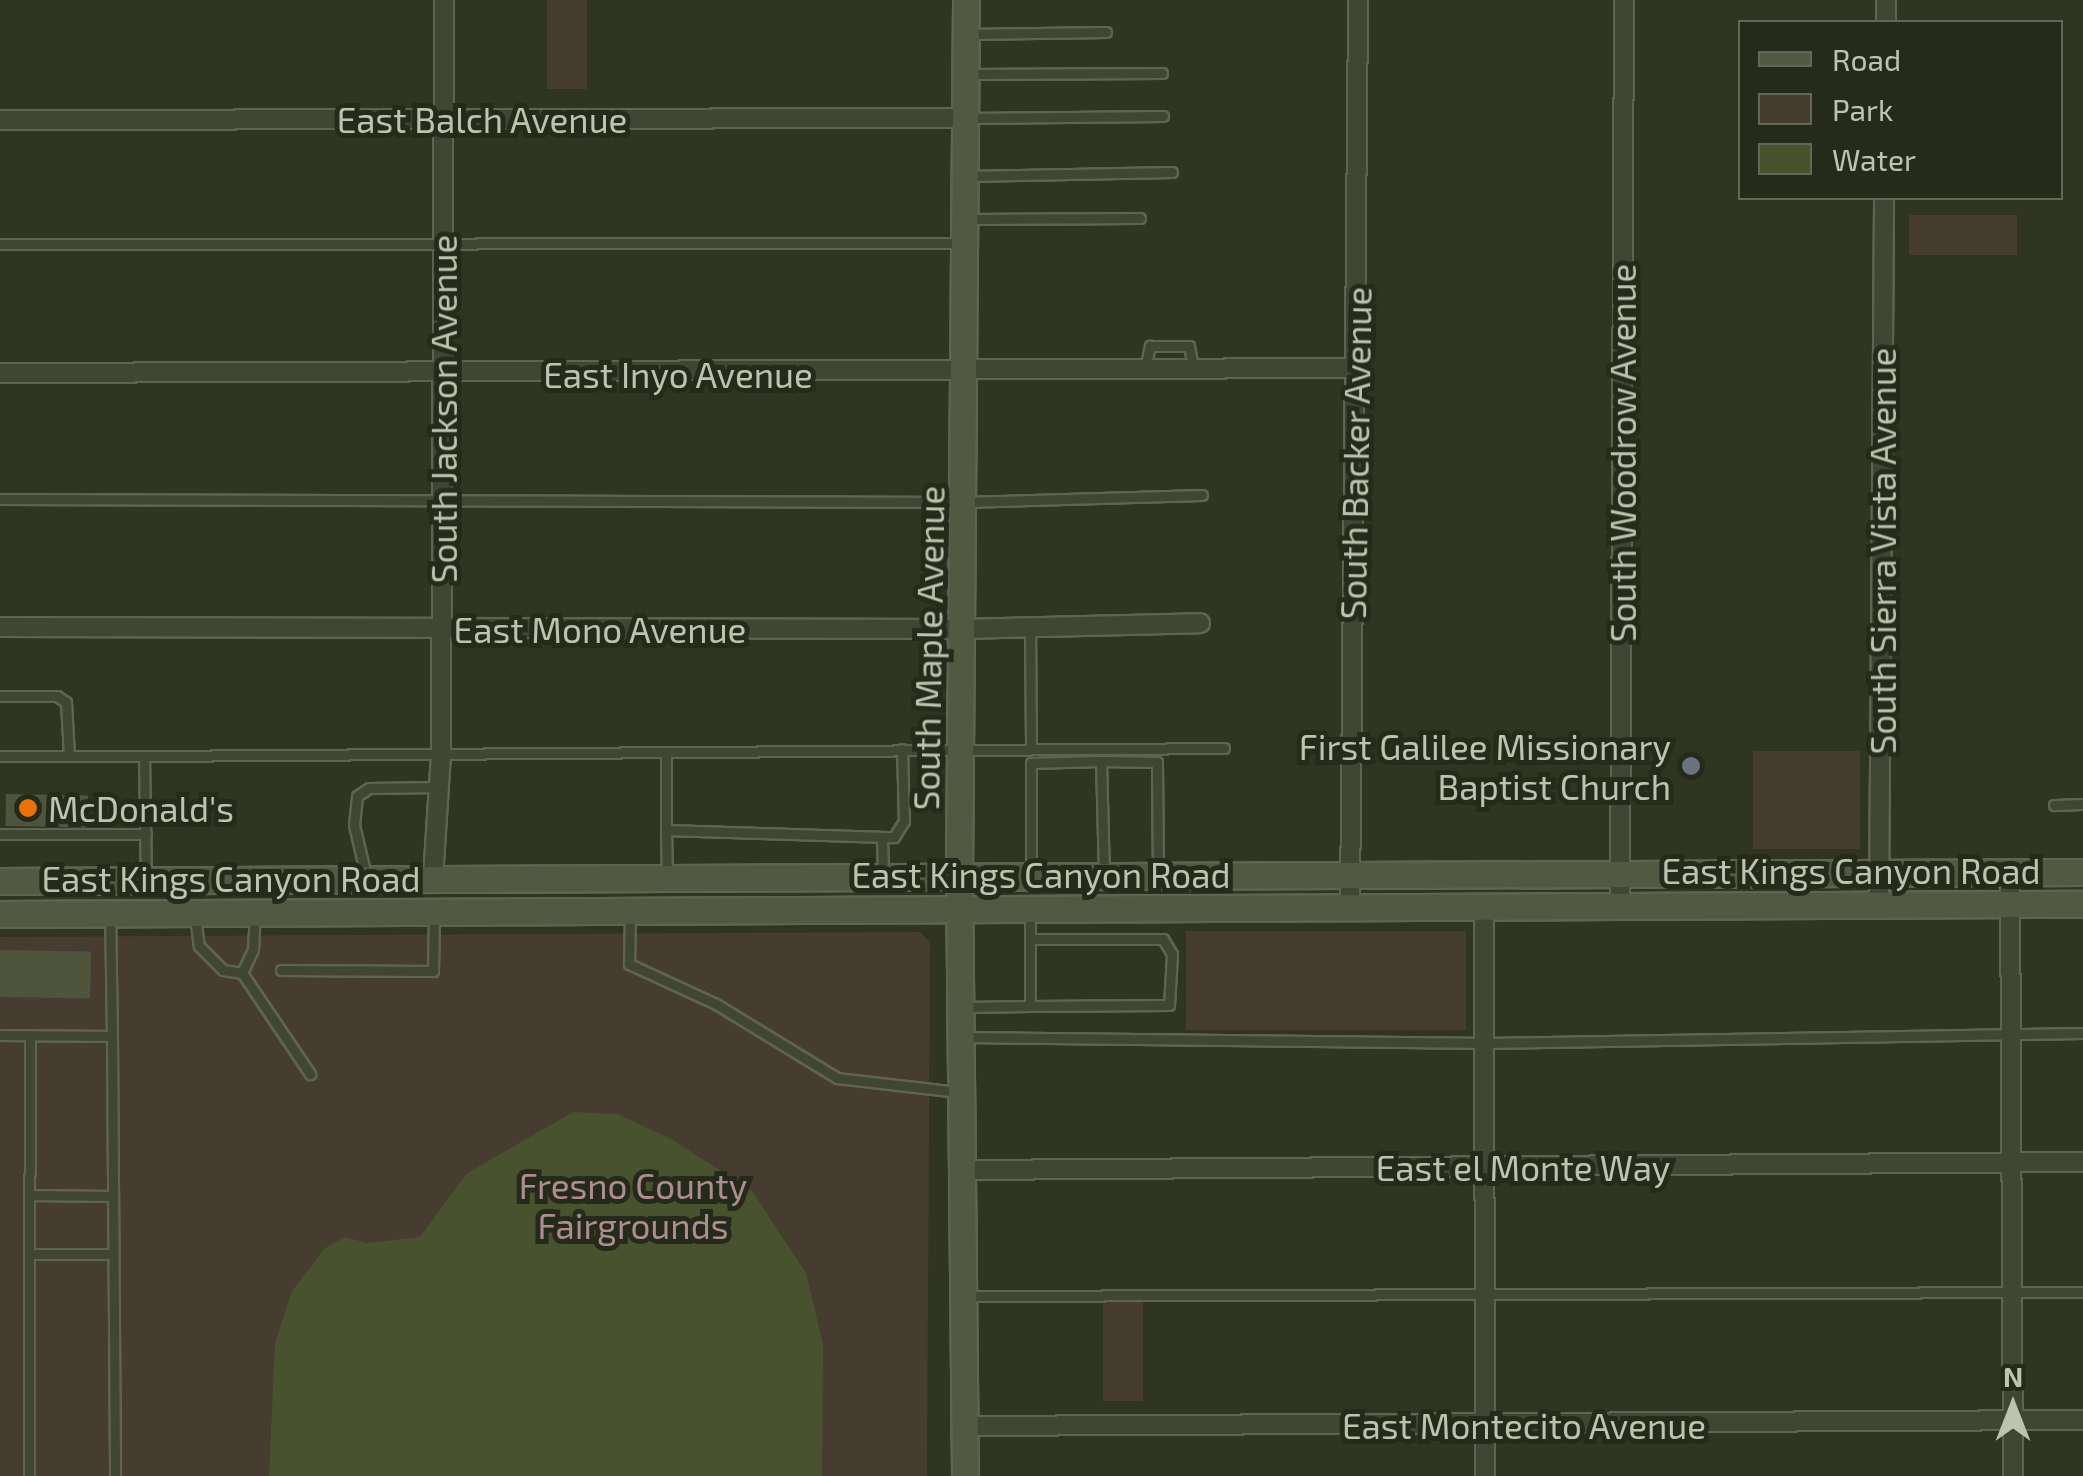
<!DOCTYPE html>
<html>
<head>
<meta charset="utf-8">
<style>
  body { margin:0 }
  #map { position:relative; width:2083px; height:1476px; overflow:hidden; background:#303521; font-family:"Exo 2",sans-serif }
  div>[style] { position:absolute }
  .green>* { inset:0; background:#463c30; transform-origin:0 0 }
  .water>* { inset:0; background:#49522f }
  .building>* { inset:0; background:#4f553d; transform-origin:0 0 }
  .roads { filter:drop-shadow(2px 0 #5f6452) drop-shadow(-2px 0 #5f6452) drop-shadow(0 2px #5f6452) drop-shadow(0 -2px #5f6452) }
  .lane>* { height:9px; margin:-4.5px; padding:0 4.5px; transform-origin:4.5px; border-radius:4.5px; background:#414634 }
  .street>* { height:18px; margin:-9px; padding:0 9px; transform-origin:9px; border-radius:9px; background:#414634 }
  .secondary>* { height:25px; margin:-12.5px; padding:0 12.5px; transform-origin:12.5px; border-radius:12.5px; background:#525943 }
  .dots>* { width:28px; height:28px; translate:-50% -50%; box-sizing:border-box; border:5px solid #262a1a; border-radius:50% }
  span { translate:-50% -50%; white-space:nowrap; text-align:center; line-height:1.15; -webkit-text-stroke:10px #262a1a; paint-order:stroke }
  .street-label { font-size:35px; color:#bdc3af }
  .poi-label { font-size:35px; color:#bdc3af }
  .right { translate:-100% -50%; text-align:right }
  .left { translate:0 -50%; text-align:left }
  .park-label { font-size:35px; color:#ac8e91 }
  .legend { position:absolute; left:1738px; top:20px; width:325px; height:180px; box-sizing:border-box; background:#262a1a; border:2px solid #626756; margin:0; padding:12px 18px; list-style:none; font-size:30px; color:#bdc3af }
  .legend li { display:flex; align-items:center; gap:20px; height:50px }
  .legend b { width:50px; border:2px solid #626756 }
  .north { position:absolute; left:1963px; top:1356px; width:100px; height:100px; -webkit-text-stroke:8px #262a1a; paint-order:stroke; rotate:0deg; font-size:28px; font-weight:700; line-height:40px; text-align:center; color:#bdc3af }
  .north::after { content:''; display:block; margin:auto; width:35px; height:45px; background:#bdc3af; clip-path:polygon(50% 0,100% 100%,50% 72%,0 100%) }
</style>
</head>
<body>
<div id="map">
  <div class="green">
    <i style="left:547px;top:0;width:40px;height:89px"></i>
    <i style="left:1909px;top:215px;width:108px;height:40px"></i>
    <i style="left:1753px;top:751px;width:107px;height:98px"></i>
    <i style="left:1466px;top:931px;width:99px;height:280px;rotate:90deg"></i>
    <i style="clip-path:polygon(920px 932px,930px 942px,927px 1476px,0 1476px,0 937px)"></i>
    <i style="left:1103px;top:1302px;width:40px;height:99px"></i>
  </div>
  <div class="water">
    <i style="clip-path:polygon(573px 1112px,617px 1114px,671px 1139px,752px 1191px,806px 1273px,823px 1344px,822px 1476px,269px 1476px,275px 1343px,292px 1291px,325px 1248px,346px 1237px,366px 1243px,420px 1237px,466px 1174px)"></i>
  </div>
  <div class="building">
    <i style="left:6px;top:794px;width:82px;height:32px;rotate:1deg"></i>
    <i style="left:0;top:950px;width:91px;height:47px;rotate:1deg"></i>
  </div>
  <div class="roads">
    <div class="lane">
      <i style="left:968px;top:34px;width:138px;rotate:-0.8deg"></i>
      <i style="left:968px;top:74px;width:194px;rotate:-0.3deg"></i>
      <i style="left:968px;top:118px;width:195px;rotate:-0.6deg"></i>
      <i style="left:968px;top:176px;width:204px;rotate:-1.1deg"></i>
      <i style="left:968px;top:219px;width:172px;rotate:-0.3deg"></i>
      <i style="left:0;top:244px;width:962px;rotate:-0.06deg"></i>
      <i style="left:1145px;top:369px;width:24px;rotate:-78deg"></i>
      <i style="left:1150px;top:346px;width:39px"></i>
      <i style="left:1189px;top:346px;width:21px;rotate:79deg"></i>
      <i style="left:0;top:499px;width:964px;rotate:0.18deg"></i>
      <i style="left:964px;top:502px;width:238px;rotate:-1.7deg"></i>
      <i style="left:1030px;top:627px;width:121px;rotate:89.5deg"></i>
      <i style="left:0;top:696px;width:57px"></i>
      <i style="left:57px;top:696px;width:11px;rotate:34deg"></i>
      <i style="left:66px;top:702px;width:54px;rotate:86.8deg"></i>
      <i style="left:666px;top:752px;width:78px;rotate:90deg"></i>
      <i style="left:0;top:756px;width:144px"></i>
      <i style="left:144px;top:756px;width:123px;rotate:89.1deg"></i>
      <i style="left:144px;top:756px;width:1080px;rotate:-0.42deg"></i>
      <i style="left:1101px;top:761px;width:112px;rotate:88.5deg"></i>
      <i style="left:2054px;top:805px;width:29px;rotate:-2deg"></i>
      <i style="left:0;top:834px;width:146px"></i>
      <i style="left:882px;top:840px;width:35px;rotate:88deg"></i>
      <i style="left:1031px;top:874px;width:111px;rotate:-90deg"></i>
      <i style="left:1031px;top:763px;width:70px;rotate:-1.6deg"></i>
      <i style="left:1101px;top:761px;width:56px;rotate:1deg"></i>
      <i style="left:1157px;top:762px;width:109px;rotate:89.5deg"></i>
      <i style="left:667px;top:875px;width:45px;rotate:-91.3deg"></i>
      <i style="left:666px;top:830px;width:228px;rotate:1.8deg"></i>
      <i style="left:894px;top:837px;width:19px;rotate:-58deg"></i>
      <i style="left:904px;top:821px;width:72px;rotate:-91.6deg"></i>
      <i style="left:366px;top:876px;width:52px;rotate:-103.2deg"></i>
      <i style="left:354px;top:825px;width:29px;rotate:-84deg"></i>
      <i style="left:357px;top:796px;width:14px;rotate:-34deg"></i>
      <i style="left:369px;top:788px;width:70px;rotate:-0.8deg"></i>
      <i style="left:630px;top:914px;width:50px;rotate:91.1deg"></i>
      <i style="left:629px;top:964px;width:96px;rotate:24.7deg"></i>
      <i style="left:716px;top:1004px;width:142px;rotate:31.4deg"></i>
      <i style="left:837px;top:1078px;width:122px;rotate:6.6deg"></i>
      <i style="left:195px;top:915px;width:31px;rotate:83deg"></i>
      <i style="left:199px;top:946px;width:34px;rotate:45deg"></i>
      <i style="left:223px;top:970px;width:19px;rotate:9deg"></i>
      <i style="left:242px;top:973px;width:26px;rotate:-65deg"></i>
      <i style="left:253px;top:949px;width:34px;rotate:-87deg"></i>
      <i style="left:281px;top:970px;width:152px;rotate:0.4deg"></i>
      <i style="left:433px;top:971px;width:56px;rotate:-89deg"></i>
      <i style="left:242px;top:973px;width:122px;rotate:56deg"></i>
      <i style="left:1030px;top:1006px;width:139px;rotate:-0.4deg"></i>
      <i style="left:1169px;top:1005px;width:51px;rotate:-86.6deg"></i>
      <i style="left:1172px;top:954px;width:17px;rotate:-121deg"></i>
      <i style="left:1163px;top:939px;width:133px;rotate:180deg"></i>
      <i style="left:963px;top:1007px;width:67px;rotate:-0.9deg"></i>
      <i style="left:1030px;top:1006px;width:92px;rotate:-90deg"></i>
      <i style="left:0;top:1035px;width:112px;rotate:0.5deg"></i>
      <i style="left:112px;top:1036px;width:121px;rotate:-90.9deg"></i>
      <i style="left:112px;top:1036px;width:440px;rotate:89.6deg"></i>
      <i style="left:961px;top:1037px;width:526px;rotate:0.65deg"></i>
      <i style="left:1487px;top:1043px;width:596px;rotate:-0.96deg"></i>
      <i style="left:30px;top:1195px;width:82px;rotate:0.7deg"></i>
      <i style="left:30px;top:1254px;width:83px"></i>
      <i style="left:967px;top:1296px;width:1116px;rotate:-0.21deg"></i>
      <i style="left:29px;top:1476px;width:441px;rotate:-89.9deg"></i>
    </div>
    <div class="street">
      <i style="left:1886px;top:22px;width:22px;rotate:-90deg"></i>
      <i style="left:0;top:120px;width:965px;rotate:-0.12deg"></i>
      <i style="left:0;top:373px;width:1356px;rotate:-0.21deg"></i>
      <i style="left:0;top:627px;width:961px;rotate:0.12deg"></i>
      <i style="left:961px;top:629px;width:239px;rotate:-1.4deg"></i>
      <i style="left:2010px;top:872px;width:604px;rotate:89.72deg"></i>
      <i style="left:433px;top:878px;width:124px;rotate:-86.3deg"></i>
      <i style="left:441px;top:754px;width:754px;rotate:-89.77deg"></i>
      <i style="left:1879px;top:904px;width:706px;rotate:-89.59deg"></i>
      <i style="left:1620px;top:906px;width:906px;rotate:-89.75deg"></i>
      <i style="left:1350px;top:907px;width:907px;rotate:-89.49deg"></i>
      <i style="left:1484px;top:907px;width:569px;rotate:89.9deg"></i>
      <i style="left:963px;top:1170px;width:1120px;rotate:-0.41deg"></i>
      <i style="left:965px;top:1426px;width:1118px;rotate:-0.31deg"></i>
    </div>
    <div class="secondary">
      <i style="left:0;top:881px;width:2083px;rotate:-0.25deg"></i>
      <i style="left:0;top:914px;width:2083px;rotate:-0.28deg"></i>
      <i style="left:965px;top:1476px;width:599px;rotate:-90.57deg"></i>
      <i style="left:959px;top:877px;width:877px;rotate:-89.54deg"></i>
    </div>
  </div>
  <div class="dots">
    <i style="left:1691px;top:766px;background:#6b7280"></i>
    <i style="left:28px;top:808px;background:#e8710a"></i>
  </div>
  <div class="street-label">
    <span style="left:482px;top:119px">East Balch Avenue</span>
    <span style="left:678px;top:374px">East Inyo Avenue</span>
    <span style="left:443px;top:409px;rotate:-90deg">South Jackson Avenue</span>
    <span style="left:1355px;top:453px;rotate:-89deg">South Backer Avenue</span>
    <span style="left:1622px;top:453px;rotate:-90deg">South Woodrow Avenue</span>
    <span style="left:1882px;top:551px;rotate:-90deg">South Sierra Vista Avenue</span>
    <span style="left:600px;top:629px">East Mono Avenue</span>
    <span style="left:928px;top:648px;rotate:-89deg">South Maple Avenue</span>
    <span style="left:1851px;top:870px">East Kings Canyon Road</span>
    <span style="left:1041px;top:874px">East Kings Canyon Road</span>
    <span style="left:231px;top:878px">East Kings Canyon Road</span>
    <span style="left:1523px;top:1167px">East el Monte Way</span>
    <span style="left:1524px;top:1425px">East Montecito Avenue</span>
  </div>
  <div class="poi-label">
    <span class="right" style="left:1671px;top:766px">First Galilee Missionary<br>Baptist Church</span>
    <span class="left" style="left:48px;top:808px">McDonald's</span>
  </div>
  <div class="park-label">
    <span style="left:633px;top:1205px">Fresno County<br>Fairgrounds</span>
  </div>
  <ul class="legend">
  <li><b style="height:12px;background:#525943"></b>Road</li>
  <li><b style="height:28px;background:#463c30"></b>Park</li>
  <li><b style="height:28px;background:#49522f"></b>Water</li>
  </ul>
  <div class="north">N</div>
</div>
</body>
</html>
